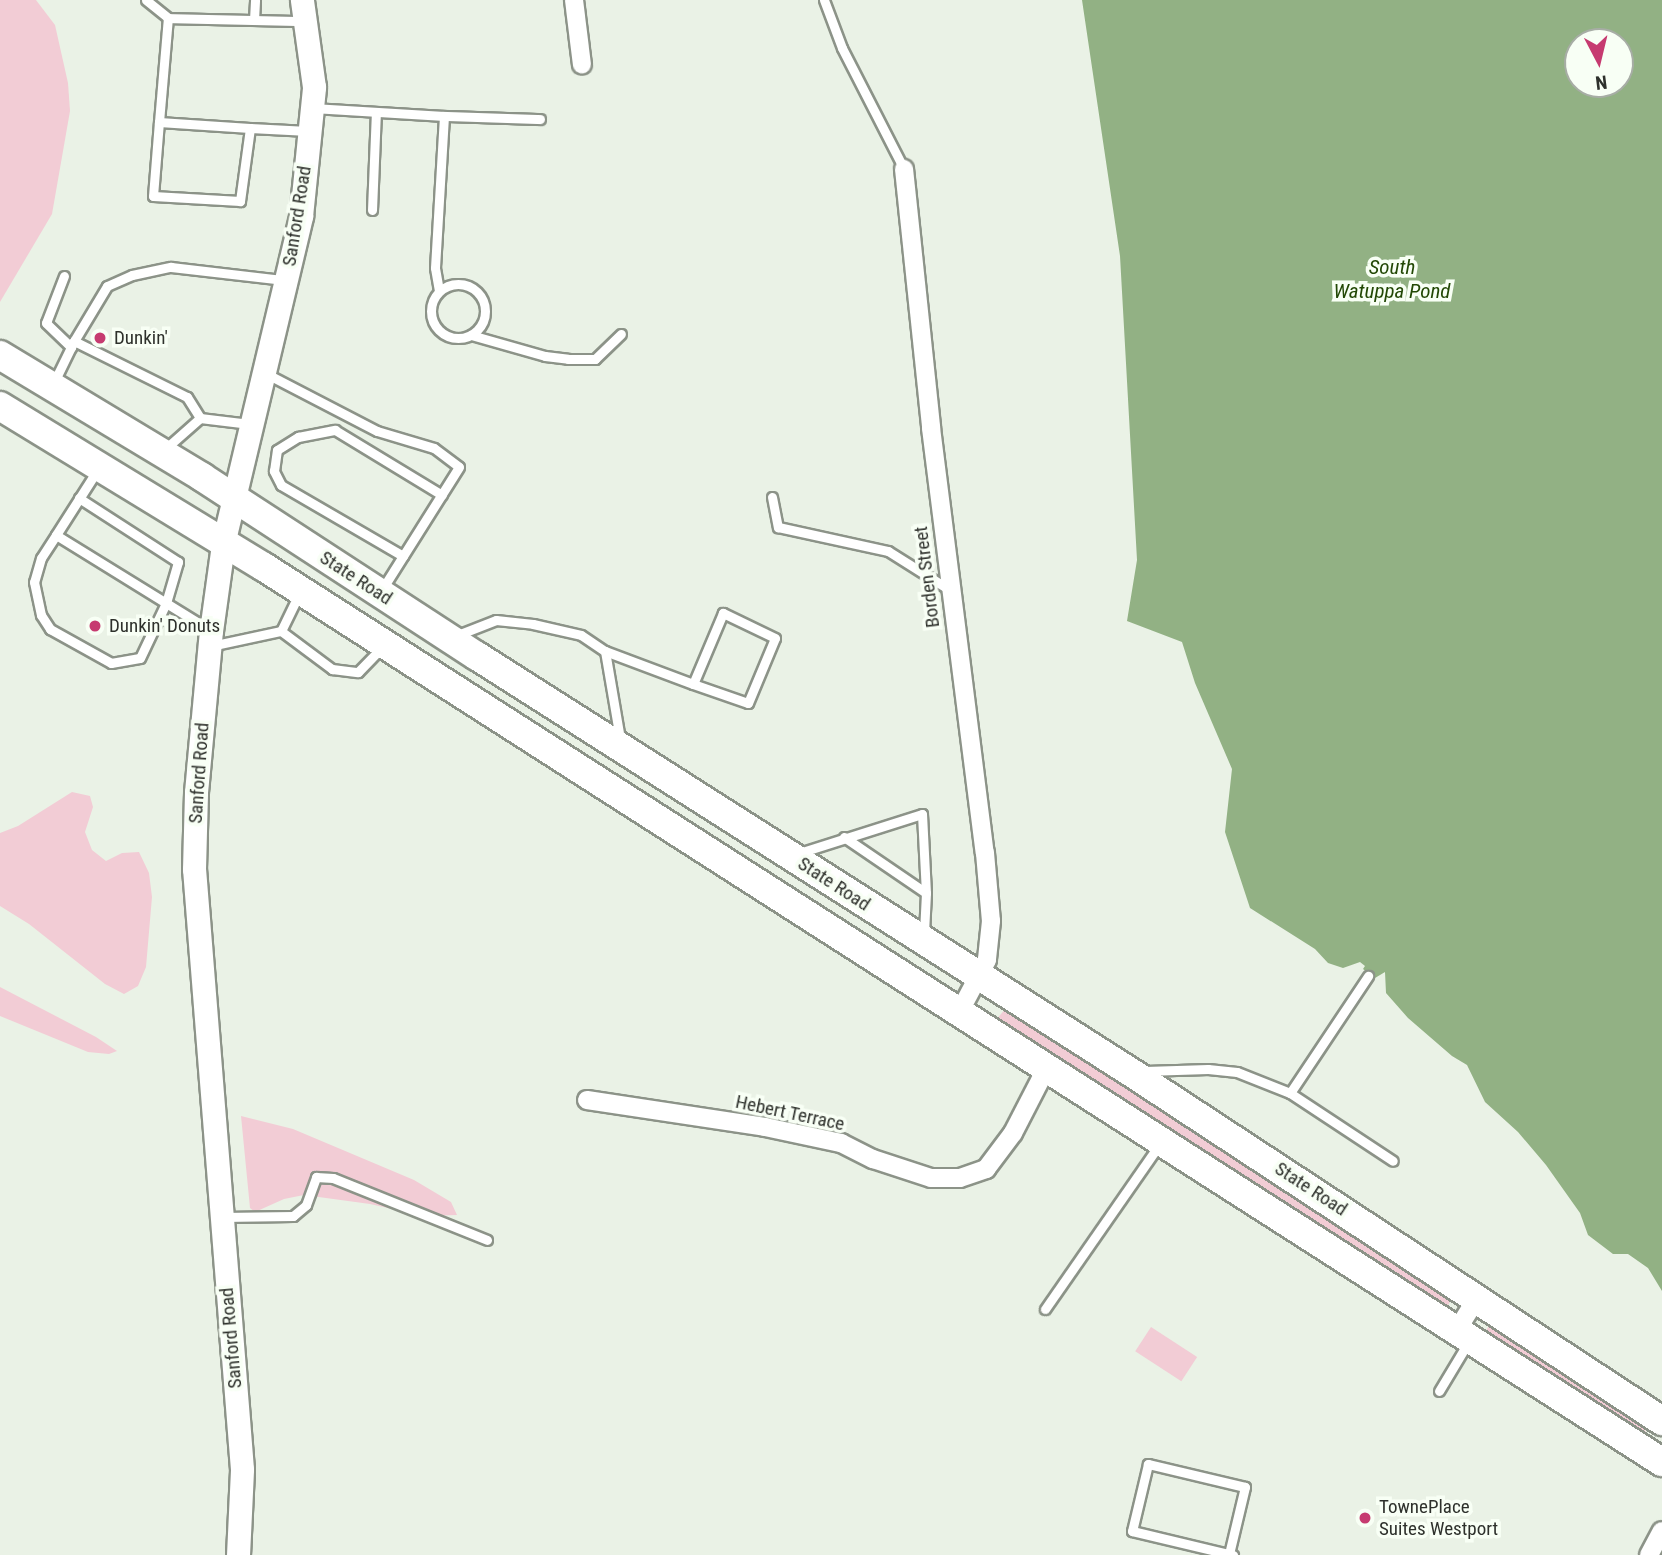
<!DOCTYPE html>
<html>
<head>
<meta charset="utf-8">
<style>
  body { margin:0 }
  #map { position:relative; width:1662px; height:1555px; overflow:hidden; background:#eaf2e6; font-family:"Roboto Condensed",sans-serif }
  div>[style] { position:absolute }
  .green>* { inset:0; background:#f2ccd5; transform-origin:0 0 }
  .water>* { inset:0; background:#92b184 }
  .roads { filter:drop-shadow(2px 0 #8c9388) drop-shadow(-2px 0 #8c9388) drop-shadow(0 2px #8c9388) drop-shadow(0 -2px #8c9388) }
  .service>* { height:9px; margin:-4.5px; padding:0 4.5px; transform-origin:4.5px; border-radius:4.5px; background:#fff }
  .service>.ring { margin:-4.5px; padding:0; box-sizing:content-box; background:none; border:9px solid #fff; border-radius:50% }
  .minor>* { height:18px; margin:-9px; padding:0 9px; transform-origin:9px; border-radius:9px; background:#fff }
  .tertiary>* { height:23px; margin:-11.5px; padding:0 11.5px; transform-origin:11.5px; border-radius:11.5px; background:#fff }
  .primary>* { height:28px; margin:-14px; padding:0 14px; transform-origin:14px; border-radius:14px; background:#fff }
  .dots>* { width:19px; height:19px; translate:-50% -50%; box-sizing:border-box; border:4px solid #f8fff5; border-radius:50% }
  span { translate:-50% -50%; white-space:nowrap; text-align:center; line-height:1.15; -webkit-text-stroke:7px #f8fff5; paint-order:stroke }
  .street-label { font-size:19px; color:#2e312c }
  .poi-label { font-size:19px; color:#2e312c }
  .left { translate:0 -50%; text-align:left }
  .water-label { font-size:21px; color:#224805; font-style:italic }
  .north { position:absolute; left:1564px; top:28px; width:70px; height:70px; box-sizing:border-box; background:#f8fff5; border:2px solid #a7ada5; border-radius:50%; rotate:173deg; font-size:19px; font-weight:700; line-height:28px; text-align:center; color:#2e312c }
  .north::after { content:''; display:block; margin:auto; width:24px; height:32px; background:#c63b70; clip-path:polygon(50% 0,100% 100%,50% 72%,0 100%) }
</style>
</head>
<body>
<div id="map">
  <div class="green">
    <i style="clip-path:polygon(0 0,36px 0,55px 25px,68px 83px,70px 111px,52px 214px,0 302px)"></i>
    <i style="clip-path:polygon(72px 792px,90px 796px,93px 807px,85px 832px,92px 850px,106px 861px,122px 853px,139px 852px,149px 873px,152px 897px,146px 967px,138px 986px,124px 994px,105px 984px,29px 924px,0 906px,0 833px,18px 826px)"></i>
    <i style="clip-path:polygon(0 987px,96px 1037px,117px 1051px,109px 1054px,88px 1052px,0 1016px)"></i>
    <i style="clip-path:polygon(1006px 1008px,1448px 1292px,1452px 1299px,1444px 1311px,996px 1020px)"></i>
    <i style="clip-path:polygon(241px 1116px,293px 1129px,414px 1180px,451px 1202px,457px 1215px,424px 1216px,370px 1204px,304px 1195px,284px 1199px,255px 1212px,250px 1208px)"></i>
    <i style="clip-path:polygon(1490px 1324px,1629px 1412px,1653px 1440px,1484px 1334px)"></i>
    <i style="left:1151px;top:1327px;width:55px;height:29px;rotate:33deg"></i>
  </div>
  <div class="water">
    <i style="clip-path:polygon(evenodd,1082px 0,1662px 0,1662px 1291px,1648px 1268px,1628px 1254px,1613px 1254px,1588px 1235px,1580px 1213px,1546px 1165px,1518px 1132px,1485px 1102px,1467px 1065px,1452px 1056px,1408px 1018px,1386px 993px,1385px 972px,1375px 978px,1363px 969px,1365px 966px,1360px 962px,1343px 968px,1328px 963px,1315px 949px,1250px 908px,1225px 832px,1232px 769px,1195px 683px,1182px 642px,1127px 621px,1137px 560px,1120px 256px,1082px 0,1578px 42px,1620px 42px,1620px 84px,1578px 84px,1578px 42px)"></i>
  </div>
  <div class="roads">
    <div class="service">
      <i style="left:146px;top:0;width:28px;rotate:39deg"></i>
      <i style="left:824px;top:0;width:51px;rotate:69.4deg"></i>
      <i style="left:842px;top:48px;width:136px;rotate:62.9deg"></i>
      <i style="left:254px;top:20px;width:20px;rotate:-87deg"></i>
      <i style="left:313px;top:108px;width:131px;rotate:3.5deg"></i>
      <i style="left:444px;top:116px;width:152px;rotate:93.4deg"></i>
      <i style="left:435px;top:268px;width:23px;rotate:80deg"></i>
      <i style="left:444px;top:116px;width:96px;rotate:1.8deg"></i>
      <i style="left:159px;top:122px;width:104px;rotate:-85.1deg"></i>
      <i style="left:168px;top:18px;width:135px;rotate:1.3deg"></i>
      <i style="left:250px;top:128px;width:74px;rotate:97.8deg"></i>
      <i style="left:240px;top:201px;width:87px;rotate:-176.7deg"></i>
      <i style="left:153px;top:196px;width:74px;rotate:-85.4deg"></i>
      <i style="left:159px;top:122px;width:91px;rotate:3.8deg"></i>
      <i style="left:250px;top:128px;width:58px;rotate:3deg"></i>
      <i style="left:372px;top:210px;width:98px;rotate:-87.7deg"></i>
      <i style="left:64px;top:276px;width:50px;rotate:111deg"></i>
      <i style="left:46px;top:323px;width:35px;rotate:44deg"></i>
      <i class="ring" style="left:431px;top:284px;width:45px;height:45px"></i>
      <i style="left:471px;top:335px;width:77px;rotate:15.8deg"></i>
      <i style="left:545px;top:356px;width:23px;rotate:7deg"></i>
      <i style="left:568px;top:359px;width:27px"></i>
      <i style="left:595px;top:359px;width:36px;rotate:-44deg"></i>
      <i style="left:74px;top:341px;width:64px;rotate:-59deg"></i>
      <i style="left:107px;top:286px;width:27px;rotate:-24deg"></i>
      <i style="left:132px;top:275px;width:40px;rotate:-12deg"></i>
      <i style="left:171px;top:267px;width:114px;rotate:6.6deg"></i>
      <i style="left:265px;top:373px;width:126px;rotate:27.4deg"></i>
      <i style="left:377px;top:431px;width:59px;rotate:16.6deg"></i>
      <i style="left:434px;top:448px;width:31px;rotate:37deg"></i>
      <i style="left:459px;top:467px;width:146px;rotate:122.2deg"></i>
      <i style="left:53px;top:384px;width:48px;rotate:-64deg"></i>
      <i style="left:74px;top:341px;width:126px;rotate:26.4deg"></i>
      <i style="left:187px;top:397px;width:25px;rotate:58deg"></i>
      <i style="left:165px;top:449px;width:47px;rotate:-41.5deg"></i>
      <i style="left:200px;top:418px;width:50px;rotate:6.8deg"></i>
      <i style="left:98px;top:469px;width:78px;rotate:122.5deg"></i>
      <i style="left:56px;top:535px;width:181px;rotate:31.7deg"></i>
      <i style="left:772px;top:497px;width:31px;rotate:79deg"></i>
      <i style="left:778px;top:527px;width:113px;rotate:12.3deg"></i>
      <i style="left:888px;top:551px;width:73px;rotate:32.2deg"></i>
      <i style="left:56px;top:535px;width:27px;rotate:123deg"></i>
      <i style="left:41px;top:558px;width:25px;rotate:106deg"></i>
      <i style="left:34px;top:582px;width:34px;rotate:78deg"></i>
      <i style="left:41px;top:615px;width:17px;rotate:57deg"></i>
      <i style="left:50px;top:629px;width:70px;rotate:29.1deg"></i>
      <i style="left:111px;top:663px;width:29px;rotate:-10deg"></i>
      <i style="left:140px;top:658px;width:61px;rotate:-64.7deg"></i>
      <i style="left:166px;top:603px;width:43px;rotate:-73.7deg"></i>
      <i style="left:178px;top:562px;width:118px;rotate:-147.1deg"></i>
      <i style="left:403px;top:556px;width:141px;rotate:-149.8deg"></i>
      <i style="left:281px;top:485px;width:16px;rotate:-117deg"></i>
      <i style="left:274px;top:471px;width:21px;rotate:-82deg"></i>
      <i style="left:277px;top:450px;width:25px;rotate:-32deg"></i>
      <i style="left:298px;top:437px;width:38px;rotate:-11deg"></i>
      <i style="left:335px;top:430px;width:125px;rotate:31.3deg"></i>
      <i style="left:299px;top:594px;width:41px;rotate:115.9deg"></i>
      <i style="left:281px;top:631px;width:64px;rotate:36.7deg"></i>
      <i style="left:332px;top:669px;width:26px;rotate:7deg"></i>
      <i style="left:358px;top:672px;width:33px;rotate:-46deg"></i>
      <i style="left:455px;top:636px;width:44px;rotate:-21.3deg"></i>
      <i style="left:496px;top:620px;width:37px;rotate:6deg"></i>
      <i style="left:533px;top:624px;width:49px;rotate:12.9deg"></i>
      <i style="left:581px;top:635px;width:29px;rotate:34deg"></i>
      <i style="left:605px;top:651px;width:94px;rotate:20.6deg"></i>
      <i style="left:693px;top:684px;width:58px;rotate:19.1deg"></i>
      <i style="left:748px;top:703px;width:70px;rotate:-67.4deg"></i>
      <i style="left:775px;top:638px;width:58px;rotate:-154.3deg"></i>
      <i style="left:723px;top:613px;width:77px;rotate:112.9deg"></i>
      <i style="left:211px;top:646px;width:72px;rotate:-12.1deg"></i>
      <i style="left:605px;top:651px;width:89px;rotate:80.3deg"></i>
      <i style="left:844px;top:837px;width:99px;rotate:34.3deg"></i>
      <i style="left:799px;top:853px;width:129px;rotate:-17.6deg"></i>
      <i style="left:922px;top:814px;width:79px;rotate:87.1deg"></i>
      <i style="left:926px;top:893px;width:40px;rotate:92.9deg"></i>
      <i style="left:1145px;top:1071px;width:63px;rotate:-1.8deg"></i>
      <i style="left:1208px;top:1069px;width:29px;rotate:6deg"></i>
      <i style="left:1237px;top:1072px;width:57px;rotate:21.6deg"></i>
      <i style="left:1290px;top:1093px;width:123px;rotate:33.4deg"></i>
      <i style="left:1290px;top:1093px;width:141px;rotate:-56.3deg"></i>
      <i style="left:222px;top:1217px;width:71px;rotate:-0.8deg"></i>
      <i style="left:293px;top:1216px;width:17px;rotate:-40deg"></i>
      <i style="left:306px;top:1205px;width:30px;rotate:-70deg"></i>
      <i style="left:316px;top:1177px;width:17px;rotate:3deg"></i>
      <i style="left:333px;top:1178px;width:166px;rotate:21.9deg"></i>
      <i style="left:1045px;top:1309px;width:200px;rotate:-55.2deg"></i>
      <i style="left:1439px;top:1391px;width:58px;rotate:-59deg"></i>
      <i style="left:1229px;top:1554px;width:69px;rotate:-76.6deg"></i>
      <i style="left:1245px;top:1487px;width:100px;rotate:-166.7deg"></i>
      <i style="left:1148px;top:1464px;width:69px;rotate:103.4deg"></i>
      <i style="left:1132px;top:1531px;width:104px;rotate:13.4deg"></i>
    </div>
    <div class="minor">
      <i style="left:574px;top:0;width:65px;rotate:83deg"></i>
      <i style="left:904px;top:169px;width:260px;rotate:84deg"></i>
      <i style="left:931px;top:428px;width:428px;rotate:82.8deg"></i>
      <i style="left:985px;top:853px;width:68px;rotate:85deg"></i>
      <i style="left:991px;top:921px;width:39px;rotate:96deg"></i>
      <i style="left:987px;top:960px;width:58px;rotate:117.9deg"></i>
      <i style="left:587px;top:1100px;width:180px;rotate:8.6deg"></i>
      <i style="left:765px;top:1127px;width:78px;rotate:11.9deg"></i>
      <i style="left:841px;top:1143px;width:36px;rotate:27deg"></i>
      <i style="left:873px;top:1159px;width:61px;rotate:18.1deg"></i>
      <i style="left:931px;top:1178px;width:29px"></i>
      <i style="left:960px;top:1178px;width:28px;rotate:-19deg"></i>
      <i style="left:986px;top:1169px;width:45px;rotate:-53.1deg"></i>
      <i style="left:1013px;top:1133px;width:74px;rotate:-62.7deg"></i>
      <i style="left:1457px;top:1330px;width:36px;rotate:-58deg"></i>
      <i style="left:1649px;top:1555px;width:27px;rotate:-62deg"></i>
    </div>
    <div class="tertiary">
      <i style="left:238px;top:1555px;width:86px;rotate:-87.3deg"></i>
      <i style="left:242px;top:1469px;width:602px;rotate:-94.57deg"></i>
      <i style="left:194px;top:869px;width:77px;rotate:-88.5deg"></i>
      <i style="left:196px;top:792px;width:162px;rotate:-84.7deg"></i>
      <i style="left:211px;top:631px;width:88px;rotate:-82.1deg"></i>
      <i style="left:223px;top:544px;width:337px;rotate:-76.6deg"></i>
      <i style="left:301px;top:216px;width:130px;rotate:-84.2deg"></i>
      <i style="left:314px;top:87px;width:88px;rotate:-97.9deg"></i>
    </div>
    <div class="primary">
      <i style="left:0;top:355px;width:236px;rotate:31.1deg"></i>
      <i style="left:202px;top:477px;width:328px;rotate:33.1deg"></i>
      <i style="left:477px;top:656px;width:773px;rotate:32.48deg"></i>
      <i style="left:1129px;top:1071px;width:638px;rotate:33.29deg"></i>
      <i style="left:0;top:406px;width:309px;rotate:31.4deg"></i>
      <i style="left:264px;top:567px;width:1660px;rotate:32.63deg"></i>
    </div>
  </div>
  <div class="dots">
    <i style="left:100px;top:338px;background:#c63b70"></i>
    <i style="left:95px;top:626px;background:#c63b70"></i>
    <i style="left:1365px;top:1518px;background:#c63b70"></i>
  </div>
  <div class="street-label">
    <span style="left:297px;top:216px;rotate:-81deg">Sanford Road</span>
    <span style="left:927px;top:577px;rotate:-97deg">Borden Street</span>
    <span style="left:356px;top:578px;rotate:33deg">State Road</span>
    <span style="left:199px;top:773px;rotate:-86deg">Sanford Road</span>
    <span style="left:834px;top:884px;rotate:33deg">State Road</span>
    <span style="left:790px;top:1113px;rotate:12deg">Hebert Terrace</span>
    <span style="left:1311px;top:1189px;rotate:33deg">State Road</span>
    <span style="left:231px;top:1338px;rotate:-95deg">Sanford Road</span>
  </div>
  <div class="poi-label">
    <span class="left" style="left:114px;top:338px">Dunkin'</span>
    <span class="left" style="left:109px;top:626px">Dunkin' Donuts</span>
    <span class="left" style="left:1379px;top:1518px">TownePlace<br>Suites Westport</span>
  </div>
  <div class="water-label">
    <span style="left:1392px;top:279px">South<br>Watuppa Pond</span>
  </div>
  <div class="north">N</div>
</div>
</body>
</html>
